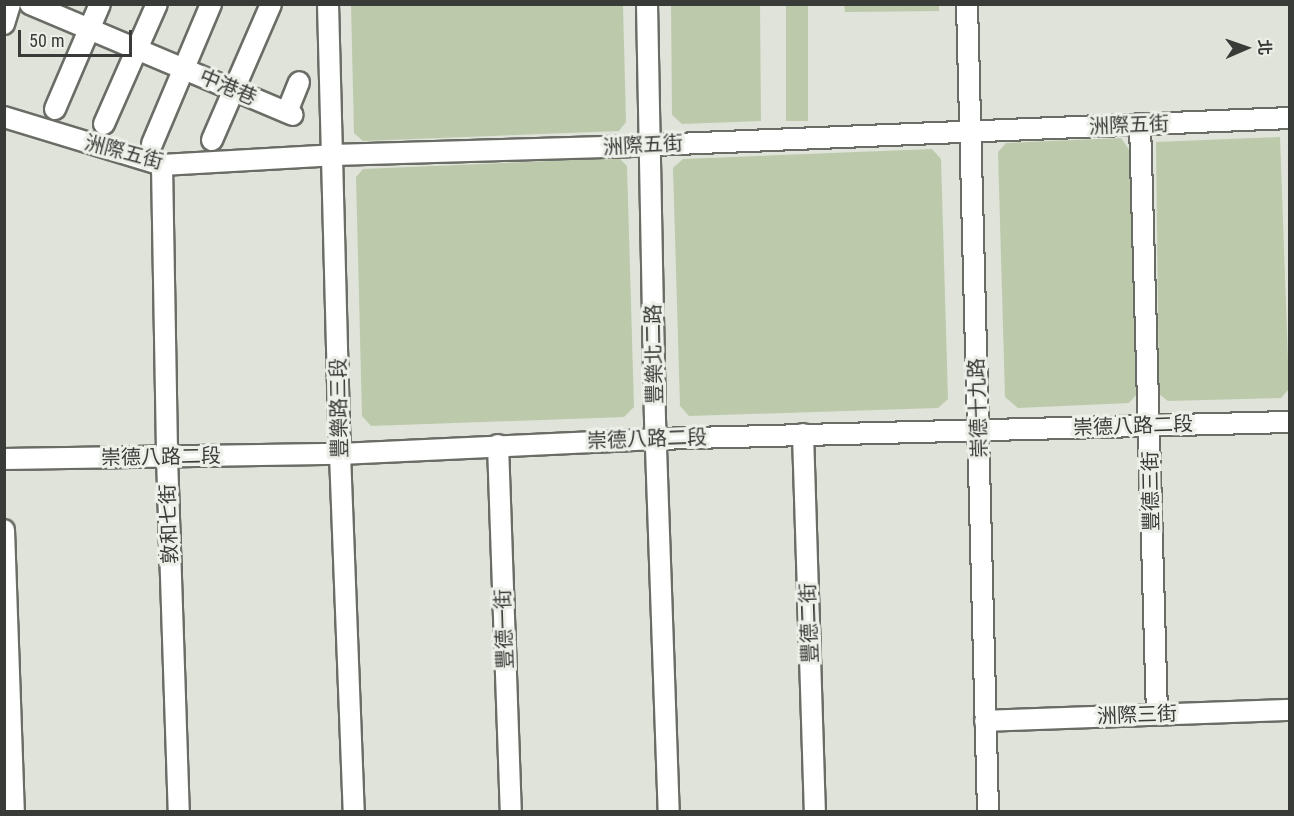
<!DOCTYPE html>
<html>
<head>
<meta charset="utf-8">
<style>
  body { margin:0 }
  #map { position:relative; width:1294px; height:816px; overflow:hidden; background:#dfe3da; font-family:"Roboto Condensed","Noto Sans TC",sans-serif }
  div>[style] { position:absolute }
  .green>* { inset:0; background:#bccaab; transform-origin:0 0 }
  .roads { filter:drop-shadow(2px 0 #6a6d66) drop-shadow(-2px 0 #6a6d66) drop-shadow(0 2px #6a6d66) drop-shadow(0 -2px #6a6d66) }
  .minor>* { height:20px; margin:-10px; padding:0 10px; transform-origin:10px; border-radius:10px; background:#fff }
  span { translate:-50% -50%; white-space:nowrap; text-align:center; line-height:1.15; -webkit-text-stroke:6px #ecf0e8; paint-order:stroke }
  .street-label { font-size:20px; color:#393b38 }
  .frame { position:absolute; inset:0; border:6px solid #393b38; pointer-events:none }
  .north { position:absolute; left:1216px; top:18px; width:60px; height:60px; -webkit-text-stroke:4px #ecf0e8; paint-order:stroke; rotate:88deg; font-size:16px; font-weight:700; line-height:24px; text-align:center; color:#393b38 }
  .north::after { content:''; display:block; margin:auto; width:21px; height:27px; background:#393b38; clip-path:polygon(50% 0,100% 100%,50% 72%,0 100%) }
  .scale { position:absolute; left:18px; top:30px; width:114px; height:27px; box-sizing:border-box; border:3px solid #393b38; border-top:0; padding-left:8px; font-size:18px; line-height:21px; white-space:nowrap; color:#393b38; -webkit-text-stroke:4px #ecf0e8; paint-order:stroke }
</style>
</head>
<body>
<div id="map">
  <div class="green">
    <i style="clip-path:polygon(351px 5px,623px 5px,626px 122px,619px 131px,363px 141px,354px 133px)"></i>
    <i style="clip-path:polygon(671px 5px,760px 5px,761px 121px,682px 124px,672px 115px)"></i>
    <i style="left:786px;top:5px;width:22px;height:116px"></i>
    <i style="clip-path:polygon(844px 5px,939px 5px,939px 11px,845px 12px)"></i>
    <i style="clip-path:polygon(1280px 137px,1289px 389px,1281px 398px,1168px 401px,1159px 394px,1156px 142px)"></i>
    <i style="clip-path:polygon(1121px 138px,1130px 151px,1136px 395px,1129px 403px,1018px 408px,1005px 397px,998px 152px,1006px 143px)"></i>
    <i style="clip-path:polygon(932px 149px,941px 159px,948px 399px,938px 408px,689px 416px,680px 406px,673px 168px,683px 159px)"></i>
    <i style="clip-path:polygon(619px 158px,627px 166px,634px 407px,624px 417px,371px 426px,362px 416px,356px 177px,363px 169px)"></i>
  </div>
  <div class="roads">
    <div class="minor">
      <i style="left:30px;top:4px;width:285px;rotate:22.9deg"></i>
      <i style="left:328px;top:4px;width:450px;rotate:88.5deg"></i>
      <i style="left:340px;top:454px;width:358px;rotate:87.8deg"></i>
      <i style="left:647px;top:4px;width:415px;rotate:88.9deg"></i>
      <i style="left:655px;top:419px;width:393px;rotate:88deg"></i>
      <i style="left:967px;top:4px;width:808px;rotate:88.51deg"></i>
      <i style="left:4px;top:24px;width:21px;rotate:-73deg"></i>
      <i style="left:55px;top:109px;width:114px;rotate:-66.8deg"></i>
      <i style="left:287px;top:112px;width:32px;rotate:-68deg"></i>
      <i style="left:4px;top:117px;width:165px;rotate:16.9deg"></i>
      <i style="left:162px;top:165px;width:171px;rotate:-3.3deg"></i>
      <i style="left:333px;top:155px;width:297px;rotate:-1.7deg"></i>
      <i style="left:630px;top:146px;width:661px;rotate:-2.43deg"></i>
      <i style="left:104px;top:124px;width:131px;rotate:-66.2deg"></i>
      <i style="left:1140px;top:124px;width:590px;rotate:88.35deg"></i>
      <i style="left:212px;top:140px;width:148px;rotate:-66.5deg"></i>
      <i style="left:152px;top:144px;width:152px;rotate:-67.1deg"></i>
      <i style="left:162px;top:165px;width:292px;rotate:89deg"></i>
      <i style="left:167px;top:457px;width:355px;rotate:88.1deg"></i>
      <i style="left:803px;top:434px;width:378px;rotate:88.2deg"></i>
      <i style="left:498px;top:445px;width:367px;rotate:88deg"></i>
      <i style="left:4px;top:459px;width:336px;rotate:-0.9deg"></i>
      <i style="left:340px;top:454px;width:316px;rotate:-2.7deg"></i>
      <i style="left:656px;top:439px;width:634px;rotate:-1.54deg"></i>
      <i style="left:4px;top:530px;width:282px;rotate:88deg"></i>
      <i style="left:985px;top:721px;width:305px;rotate:-2.1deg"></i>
    </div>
  </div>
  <div class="street-label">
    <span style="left:228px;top:87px;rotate:23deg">中港巷</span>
    <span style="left:1129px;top:125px;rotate:-2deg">洲際五街</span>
    <span style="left:643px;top:145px;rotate:-3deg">洲際五街</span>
    <span style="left:124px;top:152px;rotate:15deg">洲際五街</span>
    <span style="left:654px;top:354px;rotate:-91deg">豐樂北二路</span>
    <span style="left:339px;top:408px;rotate:-91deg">豐樂路三段</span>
    <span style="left:978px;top:408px;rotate:-92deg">崇德十九路</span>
    <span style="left:1133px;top:426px;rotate:-2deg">崇德八路二段</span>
    <span style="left:647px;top:439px;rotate:-2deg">崇德八路二段</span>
    <span style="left:161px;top:457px;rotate:-1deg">崇德八路二段</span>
    <span style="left:1151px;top:491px;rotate:-91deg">豐德三街</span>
    <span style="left:169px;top:524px;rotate:-92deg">敦和七街</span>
    <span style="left:809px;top:623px;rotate:-92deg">豐德二街</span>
    <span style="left:504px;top:629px;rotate:-92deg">豐德一街</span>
    <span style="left:1137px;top:715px;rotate:-2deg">洲際三街</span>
  </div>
  <div class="frame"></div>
  <div class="north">北</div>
  <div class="scale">50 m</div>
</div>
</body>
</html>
